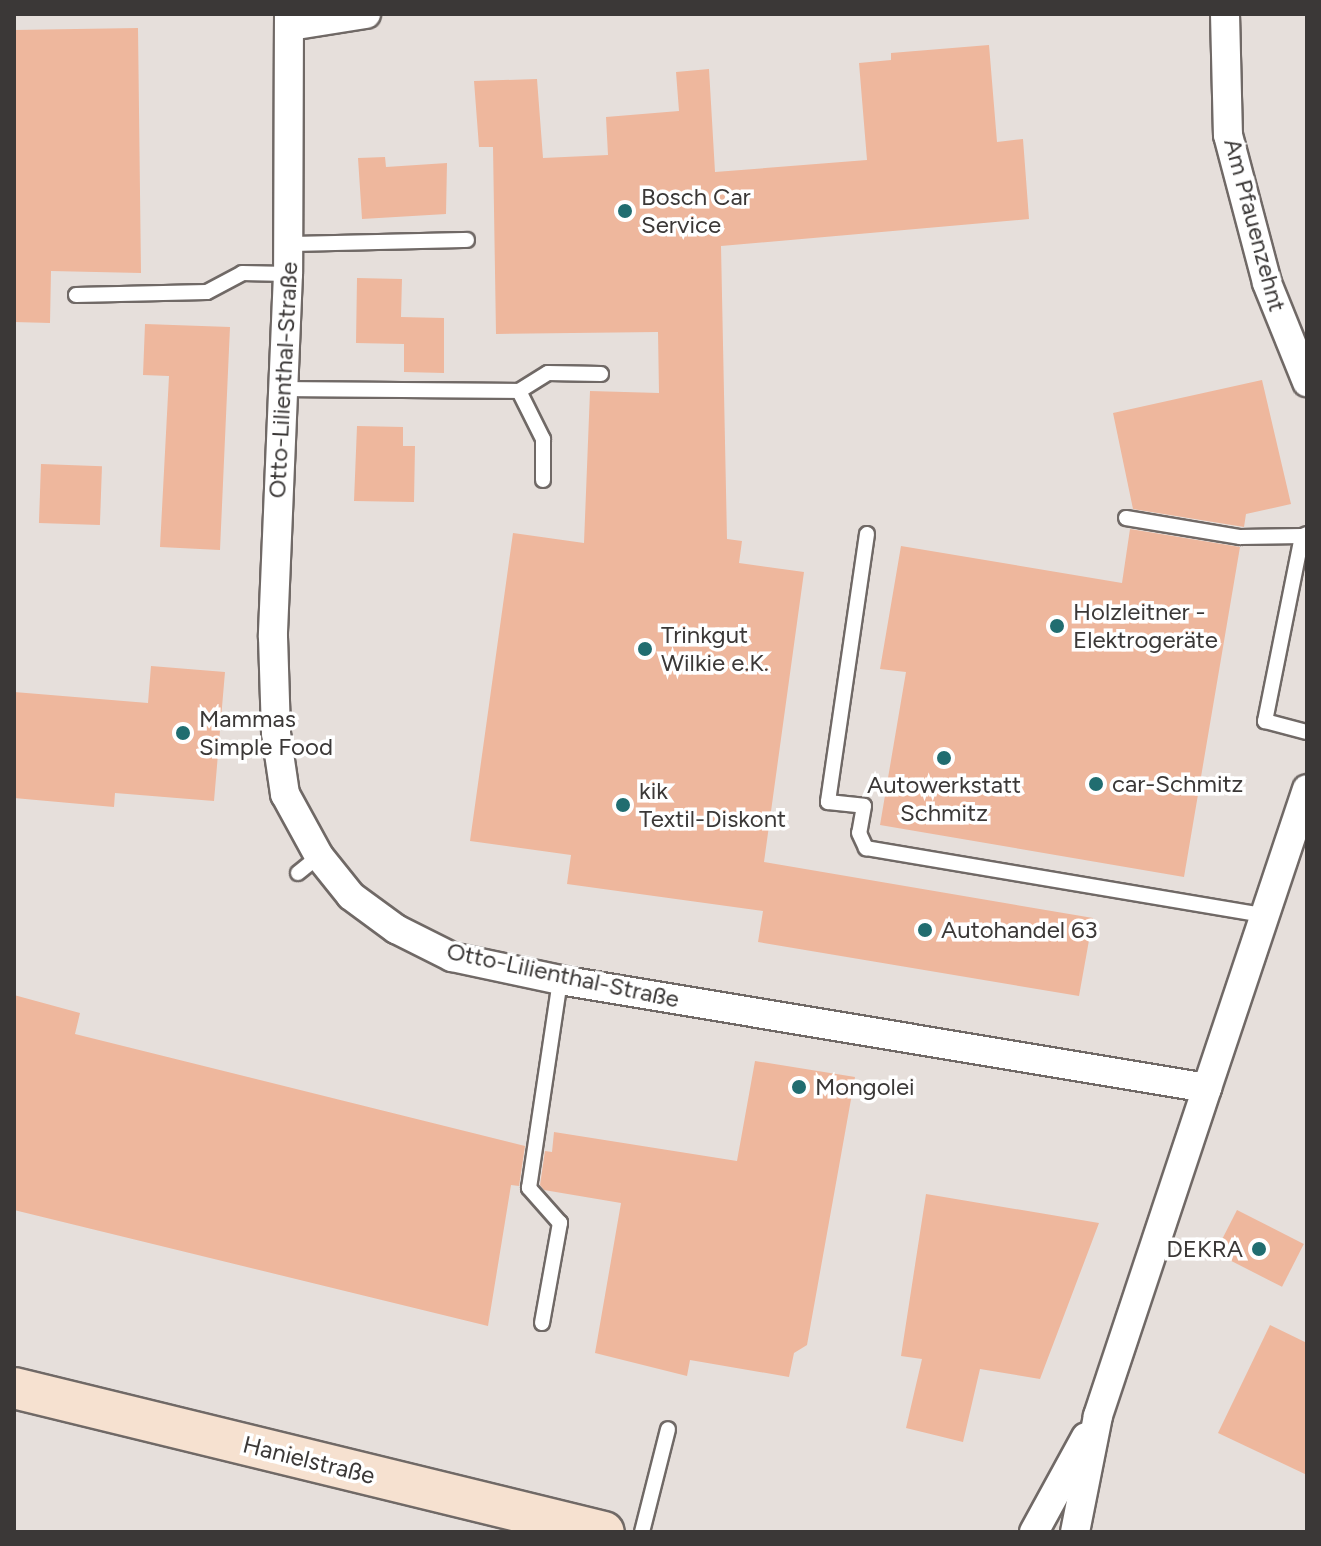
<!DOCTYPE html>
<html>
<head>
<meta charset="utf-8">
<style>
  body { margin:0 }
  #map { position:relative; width:1321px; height:1546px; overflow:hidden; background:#e6dfdb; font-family:Figtree,sans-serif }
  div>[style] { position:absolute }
  .building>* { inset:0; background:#eeb79d; transform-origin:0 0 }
  .roads { filter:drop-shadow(2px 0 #706966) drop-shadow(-2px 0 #706966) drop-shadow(0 2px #706966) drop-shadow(0 -2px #706966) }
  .lane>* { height:14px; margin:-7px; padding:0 7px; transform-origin:7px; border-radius:7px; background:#fff }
  .street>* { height:28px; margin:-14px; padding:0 14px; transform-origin:14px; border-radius:14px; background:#fff }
  .secondary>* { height:40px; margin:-20px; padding:0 20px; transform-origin:20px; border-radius:20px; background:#f6e1d0 }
  .dots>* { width:22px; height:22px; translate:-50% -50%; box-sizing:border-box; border:4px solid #fff; border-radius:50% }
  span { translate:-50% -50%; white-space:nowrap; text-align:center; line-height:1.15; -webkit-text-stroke:7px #fff; paint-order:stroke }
  .poi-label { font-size:24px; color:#3b3837 }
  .left { translate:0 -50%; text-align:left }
  .right { translate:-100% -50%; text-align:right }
  .street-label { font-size:24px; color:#3b3837 }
  .frame { position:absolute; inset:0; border:16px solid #3b3837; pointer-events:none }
</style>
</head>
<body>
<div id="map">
  <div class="building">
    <i style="clip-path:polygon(138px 28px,141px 273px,51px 271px,50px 323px,14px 322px,14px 30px)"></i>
    <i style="clip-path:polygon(989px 45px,997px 142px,1023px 139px,1029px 219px,721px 246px,727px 539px,742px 541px,739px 563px,804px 572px,764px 862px,1093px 918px,1079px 996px,758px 942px,763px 911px,567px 884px,571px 855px,470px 841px,513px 533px,584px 543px,590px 391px,659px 393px,658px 332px,496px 334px,493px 147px,479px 147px,474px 81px,537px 79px,543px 158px,608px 155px,606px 117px,679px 111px,676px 72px,709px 69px,715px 172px,867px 160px,859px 63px,891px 60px,891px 53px)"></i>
    <i style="clip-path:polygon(385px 157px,386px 167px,447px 163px,446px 214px,362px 219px,358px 158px)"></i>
    <i style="clip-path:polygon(357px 278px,402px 279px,401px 317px,444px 318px,444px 373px,404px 372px,404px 344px,356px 343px)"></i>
    <i style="clip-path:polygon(145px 324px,230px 327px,220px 550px,160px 547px,169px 376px,143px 375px)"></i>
    <i style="clip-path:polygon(1262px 380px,1291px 504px,1246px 514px,1244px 527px,1133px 509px,1113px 413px)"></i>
    <i style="clip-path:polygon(357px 426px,403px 427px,403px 446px,415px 446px,414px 502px,354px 501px)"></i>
    <i style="left:41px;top:464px;width:61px;height:59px;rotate:2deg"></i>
    <i style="clip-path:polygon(1130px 529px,1240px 547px,1184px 877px,880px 825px,906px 672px,880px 669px,901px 546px,1122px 583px)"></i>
    <i style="clip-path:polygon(151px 666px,225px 672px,214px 801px,115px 793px,114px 807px,14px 798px,14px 692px,148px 703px)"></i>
    <i style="clip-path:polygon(14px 995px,80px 1013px,75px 1034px,525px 1146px,519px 1186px,511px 1185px,488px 1326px,14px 1210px)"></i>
    <i style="clip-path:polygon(755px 1061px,855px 1077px,807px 1345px,794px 1353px,789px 1377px,690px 1360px,687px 1376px,595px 1353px,621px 1203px,544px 1190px,540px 1185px,545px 1151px,552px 1152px,554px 1132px,737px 1161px)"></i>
    <i style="clip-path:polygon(926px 1194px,1099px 1223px,1040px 1379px,980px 1369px,963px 1442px,906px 1428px,922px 1359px,901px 1356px)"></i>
    <i style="left:1237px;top:1210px;width:75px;height:48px;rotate:27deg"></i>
    <i style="clip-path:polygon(1270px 1325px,1307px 1343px,1307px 1475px,1218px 1433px)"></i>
  </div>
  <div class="roads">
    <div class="lane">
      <i style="left:289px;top:244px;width:178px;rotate:-1.3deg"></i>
      <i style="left:76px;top:295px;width:131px;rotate:-1.3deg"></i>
      <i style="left:207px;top:292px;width:40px;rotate:-28deg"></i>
      <i style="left:242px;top:273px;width:46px;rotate:1.2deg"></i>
      <i style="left:285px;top:389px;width:234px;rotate:0.5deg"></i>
      <i style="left:519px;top:391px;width:54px;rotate:63.4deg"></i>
      <i style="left:543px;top:439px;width:41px;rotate:90deg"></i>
      <i style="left:519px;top:391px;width:34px;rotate:-32deg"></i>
      <i style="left:548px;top:373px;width:53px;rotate:1.1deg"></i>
      <i style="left:1126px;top:518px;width:116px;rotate:9.5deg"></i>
      <i style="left:1240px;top:537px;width:62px;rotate:-0.9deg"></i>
      <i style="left:867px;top:534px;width:271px;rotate:98.3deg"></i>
      <i style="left:828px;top:802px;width:36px;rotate:6deg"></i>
      <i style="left:864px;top:806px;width:27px;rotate:100deg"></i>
      <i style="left:859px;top:833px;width:17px;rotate:65deg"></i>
      <i style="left:866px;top:848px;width:402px;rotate:9.6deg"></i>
      <i style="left:1307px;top:534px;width:5px;rotate:158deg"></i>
      <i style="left:1302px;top:536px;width:189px;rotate:101.3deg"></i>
      <i style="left:1265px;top:721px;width:43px;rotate:14.7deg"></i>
      <i style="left:298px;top:873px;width:27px;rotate:-39deg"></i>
      <i style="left:542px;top:1323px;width:102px;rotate:-79.8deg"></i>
      <i style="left:560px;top:1223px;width:47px;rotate:-131.5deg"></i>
      <i style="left:529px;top:1188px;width:210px;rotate:-81.5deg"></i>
      <i style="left:642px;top:1532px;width:106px;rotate:-75.8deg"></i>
    </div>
    <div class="street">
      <i style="left:289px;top:14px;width:260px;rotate:90.2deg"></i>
      <i style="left:288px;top:274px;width:363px;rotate:92.4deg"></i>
      <i style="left:273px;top:637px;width:96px;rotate:88.2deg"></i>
      <i style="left:276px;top:733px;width:62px;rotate:81.6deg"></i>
      <i style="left:285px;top:794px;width:71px;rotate:61.3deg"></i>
      <i style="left:319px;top:856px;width:51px;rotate:51.3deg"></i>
      <i style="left:351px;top:896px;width:56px;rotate:36.3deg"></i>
      <i style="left:396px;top:929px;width:63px;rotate:26.6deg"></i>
      <i style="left:452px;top:957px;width:110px;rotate:12deg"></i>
      <i style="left:560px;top:980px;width:656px;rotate:9.48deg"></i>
      <i style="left:1207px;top:1088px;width:346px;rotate:108.4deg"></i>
      <i style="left:1098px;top:1416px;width:118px;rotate:101.2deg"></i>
      <i style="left:1225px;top:14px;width:121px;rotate:88.6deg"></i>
      <i style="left:1228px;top:135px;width:153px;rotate:75.2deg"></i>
      <i style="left:1267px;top:283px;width:107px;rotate:68deg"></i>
      <i style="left:290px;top:26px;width:77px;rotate:-9deg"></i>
      <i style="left:1207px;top:1088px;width:315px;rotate:-71.5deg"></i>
      <i style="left:1034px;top:1532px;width:108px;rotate:-61.3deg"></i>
    </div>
    <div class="secondary">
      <i style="left:14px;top:1388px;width:607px;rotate:13.72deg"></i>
    </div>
  </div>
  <div class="dots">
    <i style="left:625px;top:211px;background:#216d70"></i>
    <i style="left:1057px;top:626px;background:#216d70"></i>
    <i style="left:645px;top:649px;background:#216d70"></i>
    <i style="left:183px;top:733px;background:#216d70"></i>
    <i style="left:944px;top:758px;background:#216d70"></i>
    <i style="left:1096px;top:784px;background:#216d70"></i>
    <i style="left:623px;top:805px;background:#216d70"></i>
    <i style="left:925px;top:930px;background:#216d70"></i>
    <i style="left:799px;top:1087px;background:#216d70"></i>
    <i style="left:1259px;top:1249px;background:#216d70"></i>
  </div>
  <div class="poi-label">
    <span class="left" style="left:641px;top:211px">Bosch Car<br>Service</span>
    <span class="left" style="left:1073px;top:626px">Holzleitner -<br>Elektrogeräte</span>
    <span class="left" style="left:661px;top:649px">Trinkgut<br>Wilkie e.K.</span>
    <span class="left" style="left:199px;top:733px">Mammas<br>Simple Food</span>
    <span class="left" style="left:1112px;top:784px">car-Schmitz</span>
    <span style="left:944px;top:799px">Autowerkstatt<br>Schmitz</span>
    <span class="left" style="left:639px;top:805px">kik<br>Textil-Diskont</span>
    <span class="left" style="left:941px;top:930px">Autohandel 63</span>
    <span class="left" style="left:815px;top:1087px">Mongolei</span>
    <span class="right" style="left:1243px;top:1249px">DEKRA</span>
  </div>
  <div class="street-label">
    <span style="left:1255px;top:225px;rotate:75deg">Am Pfauenzehnt</span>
    <span style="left:283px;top:380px;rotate:-87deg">Otto-Lilienthal-Straße</span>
    <span style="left:563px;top:975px;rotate:12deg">Otto-Lilienthal-Straße</span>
    <span style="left:309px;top:1460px;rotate:14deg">Hanielstraße</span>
  </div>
  <div class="frame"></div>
</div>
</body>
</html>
